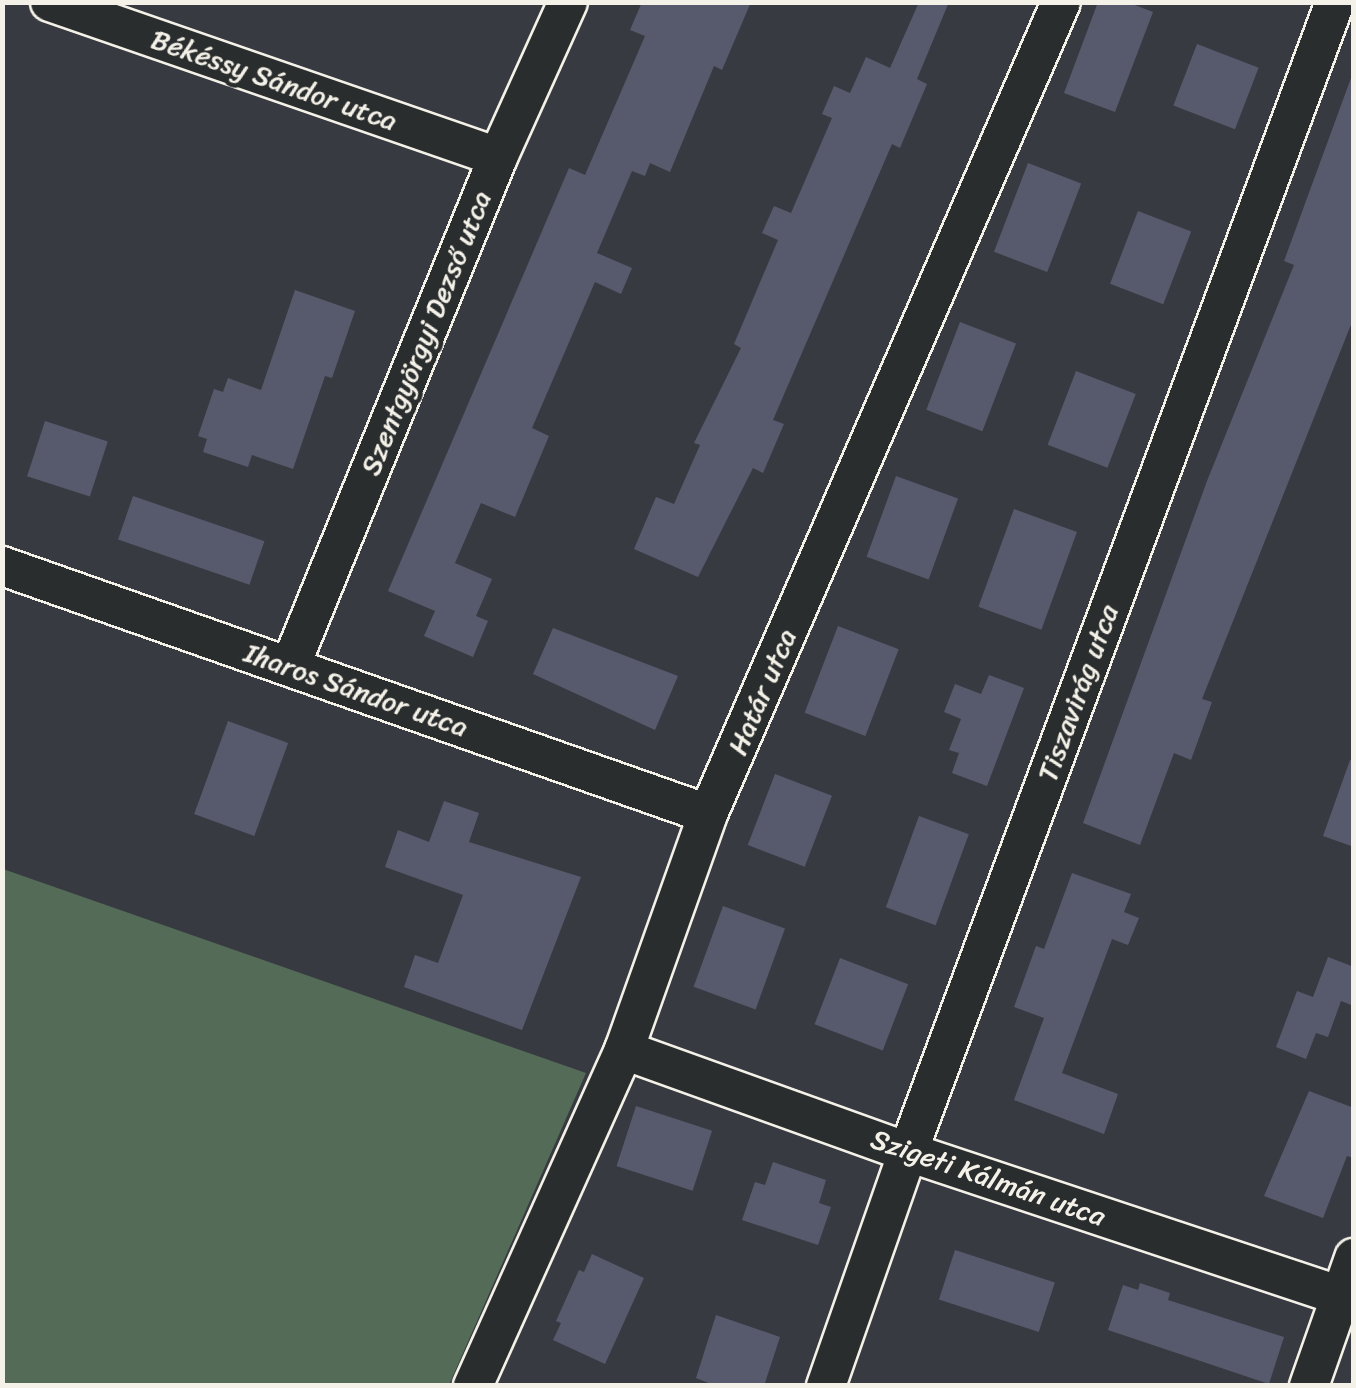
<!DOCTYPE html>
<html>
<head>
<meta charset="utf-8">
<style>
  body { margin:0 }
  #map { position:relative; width:1356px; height:1388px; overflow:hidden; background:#383a41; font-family:Sriracha,sans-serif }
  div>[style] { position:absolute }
  .green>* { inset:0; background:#546b58 }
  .building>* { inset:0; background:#575a6c; transform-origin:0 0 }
  .roads { filter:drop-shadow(2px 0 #f4f1e8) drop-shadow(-2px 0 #f4f1e8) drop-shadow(0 2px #f4f1e8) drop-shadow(0 -2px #f4f1e8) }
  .minor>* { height:38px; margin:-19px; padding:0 19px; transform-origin:19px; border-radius:19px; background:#2a2d2e }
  span { translate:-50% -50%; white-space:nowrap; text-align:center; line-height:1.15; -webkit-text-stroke:9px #2a2d2e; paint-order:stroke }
  .street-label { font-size:28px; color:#f4f1e8 }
  .frame { position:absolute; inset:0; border:5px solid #f4f1e8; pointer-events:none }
</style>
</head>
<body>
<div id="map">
  <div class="green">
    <i style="clip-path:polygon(3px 869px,586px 1073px,449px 1385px,3px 1385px)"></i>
  </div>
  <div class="building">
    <i style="clip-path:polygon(642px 2px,751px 2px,722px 70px,714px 66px,670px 172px,650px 163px,645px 176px,632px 171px,597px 253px,632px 268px,621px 294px,595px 282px,532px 428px,549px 436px,515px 517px,481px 503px,455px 563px,492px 579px,476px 616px,488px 621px,473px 657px,424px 636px,435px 611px,388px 591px,569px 168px,585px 175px,645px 36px,630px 30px)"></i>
    <i style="clip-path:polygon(919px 2px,949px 2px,917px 79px,927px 84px,900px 148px,892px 144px,773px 420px,784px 424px,763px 473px,753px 468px,698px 577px,634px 549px,656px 497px,674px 504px,700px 445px,694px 443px,741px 348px,734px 344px,778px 240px,762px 233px,774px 206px,791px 213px,832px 118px,822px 114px,834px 86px,850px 93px,866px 57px,890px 68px)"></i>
    <i style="clip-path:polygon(1098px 2px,1127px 2px,1153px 12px,1115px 112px,1064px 93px)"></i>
    <i style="left:1197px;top:44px;width:66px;height:66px;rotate:21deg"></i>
    <i style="clip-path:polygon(1351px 78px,1354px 317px,1202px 699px,1212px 702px,1191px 760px,1174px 753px,1140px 845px,1083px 823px,1207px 481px,1294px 265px,1284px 261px)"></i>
    <i style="left:1028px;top:163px;width:57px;height:95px;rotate:21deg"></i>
    <i style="left:1138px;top:211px;width:57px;height:78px;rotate:21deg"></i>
    <i style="clip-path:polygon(295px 290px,355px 311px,332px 378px,325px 376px,293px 469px,252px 455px,248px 467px,203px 452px,207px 439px,198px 436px,214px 389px,223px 392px,228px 378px,261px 390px)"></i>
    <i style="left:960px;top:322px;width:60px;height:94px;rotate:21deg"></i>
    <i style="left:1076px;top:371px;width:64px;height:79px;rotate:21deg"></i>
    <i style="left:45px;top:421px;width:66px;height:58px;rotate:18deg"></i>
    <i style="left:896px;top:476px;width:66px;height:86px;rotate:20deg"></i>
    <i style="left:133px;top:496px;width:139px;height:46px;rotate:19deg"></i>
    <i style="left:1014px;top:509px;width:67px;height:104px;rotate:20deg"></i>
    <i style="left:838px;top:626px;width:65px;height:93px;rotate:21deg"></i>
    <i style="clip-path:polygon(553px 628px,678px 676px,655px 730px,533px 674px)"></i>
    <i style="clip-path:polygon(989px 675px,1024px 688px,987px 786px,952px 773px,959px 753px,949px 750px,961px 719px,944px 712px,955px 684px,981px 694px)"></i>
    <i style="left:228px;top:721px;width:64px;height:99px;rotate:20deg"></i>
    <i style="clip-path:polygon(1350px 760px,1354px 761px,1354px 847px,1323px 836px)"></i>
    <i style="left:775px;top:774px;width:61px;height:76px;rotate:21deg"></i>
    <i style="clip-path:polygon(444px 801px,479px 813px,469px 842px,581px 877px,522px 1030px,404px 987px,415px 955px,438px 963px,463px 895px,385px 867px,398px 830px,429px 842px)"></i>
    <i style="left:919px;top:816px;width:53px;height:97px;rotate:20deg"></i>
    <i style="clip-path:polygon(1072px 873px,1131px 894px,1124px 912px,1139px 918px,1128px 945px,1112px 939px,1062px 1073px,1118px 1094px,1104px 1134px,1014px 1100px,1044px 1018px,1014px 1007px,1036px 946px,1044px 949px)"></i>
    <i style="left:723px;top:906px;width:66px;height:86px;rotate:20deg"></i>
    <i style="clip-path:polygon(1328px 957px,1354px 967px,1354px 1006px,1341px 1001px,1328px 1037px,1316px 1033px,1306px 1059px,1276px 1047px,1297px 991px,1313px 997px)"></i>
    <i style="left:840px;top:958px;width:73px;height:71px;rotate:21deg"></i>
    <i style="clip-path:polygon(1309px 1091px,1354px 1108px,1354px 1158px,1347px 1156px,1323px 1218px,1264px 1196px)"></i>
    <i style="left:636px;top:1106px;width:80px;height:63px;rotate:18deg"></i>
    <i style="clip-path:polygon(773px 1162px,826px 1180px,819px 1203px,831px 1207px,818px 1245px,742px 1220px,755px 1182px,765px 1185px)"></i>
    <i style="left:955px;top:1250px;width:105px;height:52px;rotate:18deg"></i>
    <i style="clip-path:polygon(592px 1254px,644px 1278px,605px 1364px,553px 1340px,561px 1323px,556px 1321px,579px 1270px,584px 1272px)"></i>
    <i style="clip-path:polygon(1140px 1283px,1170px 1293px,1168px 1300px,1284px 1337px,1269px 1384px,1108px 1330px,1123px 1285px,1138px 1290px)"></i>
    <i style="clip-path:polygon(716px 1315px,780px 1337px,764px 1386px,716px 1386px,696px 1378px)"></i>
  </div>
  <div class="roads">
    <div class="minor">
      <i style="left:50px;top:2px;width:474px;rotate:19.1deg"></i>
      <i style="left:2px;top:566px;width:748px;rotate:19.36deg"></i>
      <i style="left:290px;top:667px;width:551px;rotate:-67.81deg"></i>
      <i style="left:498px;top:157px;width:170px;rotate:-65.7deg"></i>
      <i style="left:624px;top:1050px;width:302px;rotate:19.8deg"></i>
      <i style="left:908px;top:1152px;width:470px;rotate:18.4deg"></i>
      <i style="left:473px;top:1386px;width:368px;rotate:-65.8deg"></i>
      <i style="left:624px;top:1050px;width:251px;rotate:-70.4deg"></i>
      <i style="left:708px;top:814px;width:885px;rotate:-66.5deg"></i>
      <i style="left:826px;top:1386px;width:248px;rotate:-70.7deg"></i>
      <i style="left:908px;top:1152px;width:1227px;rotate:-69.63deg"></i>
      <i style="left:1309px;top:1386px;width:136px;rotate:-70.6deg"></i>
    </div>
  </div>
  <div class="street-label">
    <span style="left:274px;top:80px;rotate:19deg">Békéssy Sándor utca</span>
    <span style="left:426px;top:333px;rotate:-68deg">Szentgyörgyi Dezső utca</span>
    <span style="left:356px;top:690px;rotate:19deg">Iharos Sándor utca</span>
    <span style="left:762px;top:692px;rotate:-67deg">Határ utca</span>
    <span style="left:1078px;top:693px;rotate:-70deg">Tiszavirág utca</span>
    <span style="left:988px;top:1178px;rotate:19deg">Szigeti Kálmán utca</span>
  </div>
  <div class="frame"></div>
</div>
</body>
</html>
